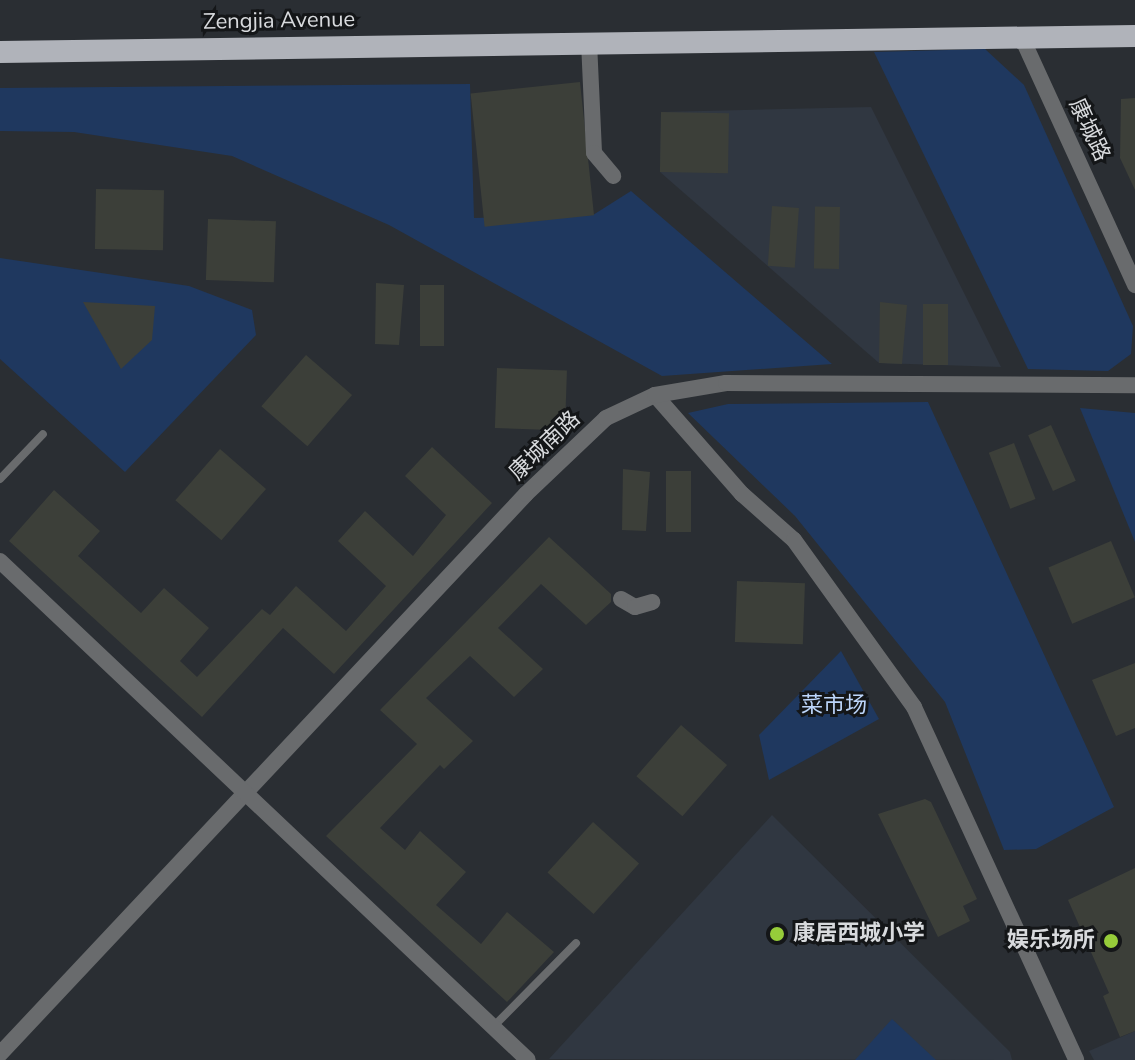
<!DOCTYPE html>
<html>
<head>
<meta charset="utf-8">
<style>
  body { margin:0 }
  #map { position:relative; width:1135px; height:1060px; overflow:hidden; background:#2a2e33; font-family:"Nunito Sans","Noto Sans SC",sans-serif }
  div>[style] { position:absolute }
  .built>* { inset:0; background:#303741 }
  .green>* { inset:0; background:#1f385f }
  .building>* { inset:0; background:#3c3f39; transform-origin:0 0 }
  .service>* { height:8px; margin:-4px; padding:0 4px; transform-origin:4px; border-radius:4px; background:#696b6d }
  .minor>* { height:16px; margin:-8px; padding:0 8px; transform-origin:8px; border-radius:8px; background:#696b6d }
  .tertiary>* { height:16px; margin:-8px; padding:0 8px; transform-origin:8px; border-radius:8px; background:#696b6d }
  .trunk>* { height:22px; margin:-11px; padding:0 11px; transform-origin:11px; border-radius:11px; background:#b0b3ba }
  .dots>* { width:22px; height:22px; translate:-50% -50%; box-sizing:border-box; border:4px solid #141618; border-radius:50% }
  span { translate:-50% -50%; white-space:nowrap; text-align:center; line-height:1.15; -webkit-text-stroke:6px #141618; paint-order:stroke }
  .street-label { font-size:22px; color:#d8dadd }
  .park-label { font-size:22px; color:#bcd5fa }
  .poi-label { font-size:22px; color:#d8dadd; font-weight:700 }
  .left { translate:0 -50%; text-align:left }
  .right { translate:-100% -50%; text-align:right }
</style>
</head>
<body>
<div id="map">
  <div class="built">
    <i style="clip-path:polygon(871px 107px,1001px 367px,879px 363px,660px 172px,661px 112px)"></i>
    <i style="clip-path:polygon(772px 815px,1010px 1052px,1012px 1060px,549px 1059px)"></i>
    <i style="clip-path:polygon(1135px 1031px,1135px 1060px,1094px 1060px,1089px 1051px)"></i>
  </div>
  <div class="green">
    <i style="clip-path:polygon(985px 49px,1024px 85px,1133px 326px,1131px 354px,1108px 371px,1028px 369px,874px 52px)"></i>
    <i style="clip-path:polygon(470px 84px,474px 218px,593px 215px,631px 191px,832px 364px,662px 376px,389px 225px,232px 156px,74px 132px,0 131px,0 88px)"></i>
    <i style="clip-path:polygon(0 258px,189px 286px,252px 310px,256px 335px,125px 472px,0 359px)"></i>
    <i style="clip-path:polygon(928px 402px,1114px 807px,1036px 849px,1004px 850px,945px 702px,795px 516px,688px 413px,728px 404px)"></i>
    <i style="clip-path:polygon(1080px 408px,1135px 413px,1135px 542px)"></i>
    <i style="clip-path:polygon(841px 651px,879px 719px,769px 780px,759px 735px)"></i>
    <i style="clip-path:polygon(892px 1019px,936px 1060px,855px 1060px)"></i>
  </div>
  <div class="building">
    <i style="left:580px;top:82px;width:134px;height:110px;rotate:84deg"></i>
    <i style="clip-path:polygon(1135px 98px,1135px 190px,1120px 158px,1121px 99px)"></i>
    <i style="left:661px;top:112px;width:68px;height:60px;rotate:1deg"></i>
    <i style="left:96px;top:189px;width:68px;height:60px;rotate:1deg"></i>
    <i style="left:772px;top:206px;width:27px;height:60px;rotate:4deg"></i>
    <i style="left:840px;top:207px;width:62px;height:25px;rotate:91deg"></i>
    <i style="left:208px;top:219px;width:68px;height:61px;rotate:2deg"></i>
    <i style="clip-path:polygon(376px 283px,404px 285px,399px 345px,375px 344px)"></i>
    <i style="left:420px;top:285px;width:24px;height:61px"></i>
    <i style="clip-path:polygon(83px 302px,155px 306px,152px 340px,121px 369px)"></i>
    <i style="clip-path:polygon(880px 302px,907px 305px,902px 364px,879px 363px)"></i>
    <i style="left:923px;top:304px;width:25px;height:61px"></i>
    <i style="left:306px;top:355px;width:61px;height:68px;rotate:41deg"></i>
    <i style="left:497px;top:368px;width:70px;height:60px;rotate:2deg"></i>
    <i style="left:1051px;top:425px;width:61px;height:25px;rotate:66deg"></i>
    <i style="left:1014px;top:443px;width:60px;height:27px;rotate:69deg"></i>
    <i style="clip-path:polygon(432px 447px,492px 503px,334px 674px,283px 628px,202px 717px,9px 541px,54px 490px,100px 531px,78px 556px,141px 613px,164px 588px,209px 628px,180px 661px,197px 677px,262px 609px,270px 615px,296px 586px,346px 631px,386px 586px,338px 541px,365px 511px,413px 556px,446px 515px,405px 476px)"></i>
    <i style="left:220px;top:449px;width:61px;height:68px;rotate:41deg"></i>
    <i style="clip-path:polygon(623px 469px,650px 472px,646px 531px,622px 530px)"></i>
    <i style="left:666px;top:471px;width:25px;height:61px"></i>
    <i style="clip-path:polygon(549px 537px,611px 594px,611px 602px,586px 625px,541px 584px,498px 628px,543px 669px,514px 697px,470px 656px,426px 698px,473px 741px,444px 769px,440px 765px,380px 828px,405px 850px,420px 831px,466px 872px,436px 905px,481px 944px,507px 912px,554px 952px,507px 1002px,326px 836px,417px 744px,380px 710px)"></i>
    <i style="left:1111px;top:541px;width:61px;height:68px;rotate:67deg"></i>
    <i style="left:737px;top:581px;width:68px;height:61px;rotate:2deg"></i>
    <i style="clip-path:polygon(1135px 663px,1135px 728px,1116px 736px,1092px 680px)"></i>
    <i style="left:681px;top:725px;width:61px;height:68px;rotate:41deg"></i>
    <i style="clip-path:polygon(925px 799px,931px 802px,977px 899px,963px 906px,970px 921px,938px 937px,878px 814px)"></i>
    <i style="left:593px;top:822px;width:62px;height:68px;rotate:42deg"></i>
    <i style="clip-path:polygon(1135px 868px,1135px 1031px,1120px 1037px,1103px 996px,1109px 993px,1068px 900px)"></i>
  </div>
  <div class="service">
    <i style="left:0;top:479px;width:62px;rotate:-46.3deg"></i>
    <i style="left:493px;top:1027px;width:118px;rotate:-45.3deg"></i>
  </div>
  <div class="minor">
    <i style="left:589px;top:42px;width:111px;rotate:87.4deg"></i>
    <i style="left:594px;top:153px;width:30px;rotate:50deg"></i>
    <i style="left:655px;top:395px;width:132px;rotate:48.7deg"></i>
    <i style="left:742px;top:494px;width:69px;rotate:41.5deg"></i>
    <i style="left:794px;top:540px;width:206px;rotate:54.3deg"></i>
    <i style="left:914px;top:707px;width:388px;rotate:65.3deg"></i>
    <i style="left:621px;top:599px;width:16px;rotate:30deg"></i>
    <i style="left:635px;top:607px;width:18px;rotate:-16deg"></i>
    <i style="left:0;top:1054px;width:768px;rotate:-46.79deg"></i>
    <i style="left:526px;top:494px;width:110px;rotate:-43.5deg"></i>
    <i style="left:606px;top:418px;width:54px;rotate:-25.1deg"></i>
    <i style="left:655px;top:395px;width:72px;rotate:-9.6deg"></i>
    <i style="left:726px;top:383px;width:409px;rotate:0.3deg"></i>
  </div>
  <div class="tertiary">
    <i style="left:1022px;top:38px;width:272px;rotate:65.4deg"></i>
    <i style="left:0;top:561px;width:726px;rotate:43.38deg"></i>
  </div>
  <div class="trunk">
    <i style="left:0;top:52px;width:1135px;rotate:-0.81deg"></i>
  </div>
  <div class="dots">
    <i style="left:777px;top:934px;background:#96cc3a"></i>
    <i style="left:1111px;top:941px;background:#96cc3a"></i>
  </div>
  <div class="street-label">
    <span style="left:279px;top:21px;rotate:-1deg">Zengjia Avenue</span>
    <span style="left:1089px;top:130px;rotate:65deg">康城路</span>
    <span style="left:545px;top:446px;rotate:-44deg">康城南路</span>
  </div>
  <div class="park-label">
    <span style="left:834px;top:706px">菜市场</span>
  </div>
  <div class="poi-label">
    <span class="left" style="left:793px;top:934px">康居西城小学</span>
    <span class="right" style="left:1095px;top:941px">娱乐场所</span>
  </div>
</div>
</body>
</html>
